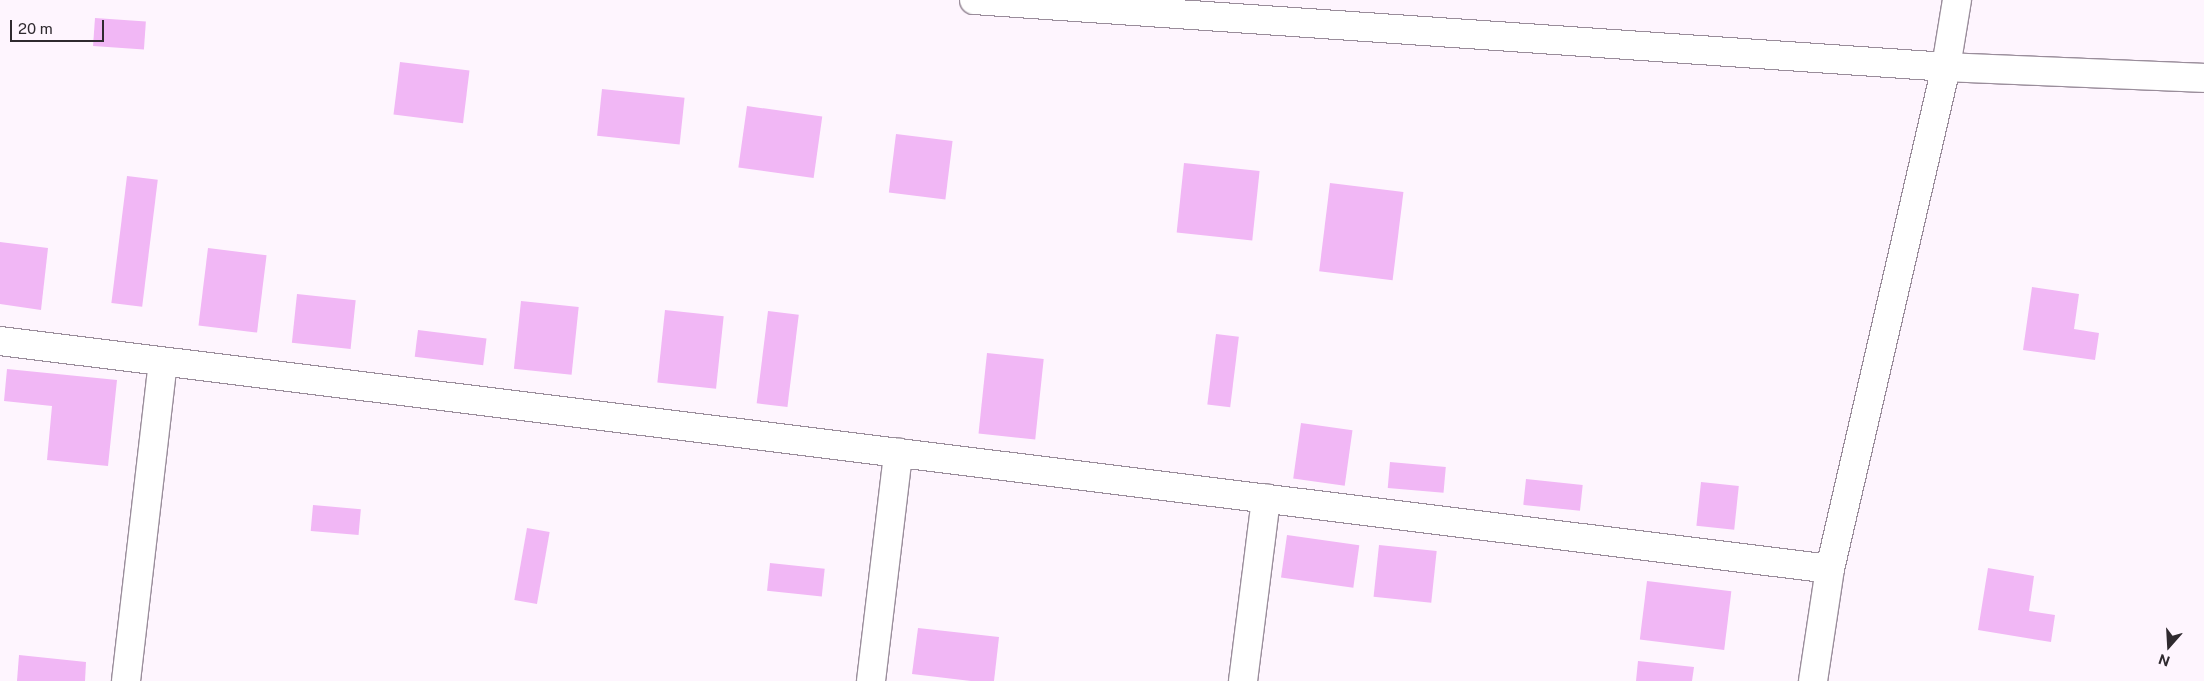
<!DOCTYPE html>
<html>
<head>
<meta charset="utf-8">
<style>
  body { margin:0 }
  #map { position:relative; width:2204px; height:681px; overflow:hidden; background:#fef5fe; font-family:"Public Sans",sans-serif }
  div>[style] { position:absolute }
  .building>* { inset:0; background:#f1b7f5; transform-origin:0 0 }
  .roads { filter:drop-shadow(1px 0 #9a8d9b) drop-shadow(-1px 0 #9a8d9b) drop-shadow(0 1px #9a8d9b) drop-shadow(0 -1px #9a8d9b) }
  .minor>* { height:28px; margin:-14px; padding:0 14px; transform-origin:14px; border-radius:14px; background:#fff }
  .tertiary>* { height:28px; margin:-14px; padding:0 14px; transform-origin:14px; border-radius:14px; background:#fff }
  span { translate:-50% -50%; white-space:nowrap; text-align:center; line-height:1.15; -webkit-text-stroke:4px #fef5fe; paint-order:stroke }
  .north { position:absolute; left:2144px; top:621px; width:50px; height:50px; -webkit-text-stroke:4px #fef5fe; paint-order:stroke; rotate:199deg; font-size:14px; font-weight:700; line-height:20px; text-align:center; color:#2f2a2f }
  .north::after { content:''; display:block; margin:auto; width:18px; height:22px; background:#2f2a2f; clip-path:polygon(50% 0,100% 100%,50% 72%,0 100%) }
  .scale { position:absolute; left:10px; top:20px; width:94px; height:22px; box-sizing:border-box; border:2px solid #2f2a2f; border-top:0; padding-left:6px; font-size:15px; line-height:18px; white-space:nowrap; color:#2f2a2f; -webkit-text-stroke:4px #fef5fe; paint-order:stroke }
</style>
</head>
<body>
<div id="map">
  <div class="building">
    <i style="left:95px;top:18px;width:51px;height:28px;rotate:4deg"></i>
    <i style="left:400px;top:62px;width:70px;height:53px;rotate:7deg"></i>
    <i style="left:602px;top:89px;width:83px;height:47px;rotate:6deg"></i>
    <i style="left:747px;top:106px;width:76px;height:62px;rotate:8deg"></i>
    <i style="left:896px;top:134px;width:57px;height:59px;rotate:7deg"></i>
    <i style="left:1184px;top:163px;width:76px;height:70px;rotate:6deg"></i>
    <i style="left:127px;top:176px;width:31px;height:128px;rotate:7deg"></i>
    <i style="left:1330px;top:183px;width:74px;height:89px;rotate:7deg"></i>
    <i style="clip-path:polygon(0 242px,48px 248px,41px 310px,0 304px)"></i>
    <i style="left:208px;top:248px;width:59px;height:78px;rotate:7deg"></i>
    <i style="clip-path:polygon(2032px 287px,2079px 294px,2074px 329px,2099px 333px,2095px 360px,2023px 350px)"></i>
    <i style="left:297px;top:294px;width:59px;height:49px;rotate:6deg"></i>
    <i style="left:521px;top:301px;width:58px;height:68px;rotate:6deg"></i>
    <i style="left:665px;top:310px;width:59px;height:73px;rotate:6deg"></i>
    <i style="left:768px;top:311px;width:31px;height:93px;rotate:7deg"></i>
    <i style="left:418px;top:330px;width:69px;height:27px;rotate:7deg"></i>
    <i style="left:1216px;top:334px;width:23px;height:71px;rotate:7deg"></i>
    <i style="left:987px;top:353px;width:57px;height:81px;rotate:6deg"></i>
    <i style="clip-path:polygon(7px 369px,117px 380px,108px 466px,47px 460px,52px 406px,4px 401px)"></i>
    <i style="left:1301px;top:423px;width:52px;height:56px;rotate:8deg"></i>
    <i style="left:1390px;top:462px;width:56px;height:26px;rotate:5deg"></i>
    <i style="left:1526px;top:479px;width:57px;height:26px;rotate:6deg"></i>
    <i style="left:1701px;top:482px;width:38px;height:44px;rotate:6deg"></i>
    <i style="left:313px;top:505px;width:48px;height:26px;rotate:5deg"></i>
    <i style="left:527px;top:528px;width:23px;height:73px;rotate:10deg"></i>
    <i style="left:1287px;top:535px;width:73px;height:43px;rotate:8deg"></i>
    <i style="left:1379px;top:545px;width:58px;height:52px;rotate:6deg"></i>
    <i style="left:770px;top:563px;width:55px;height:28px;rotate:6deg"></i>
    <i style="clip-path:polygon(1988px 568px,2034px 576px,2029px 611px,2055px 615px,2051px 642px,1978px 630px)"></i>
    <i style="left:1647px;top:581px;width:85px;height:59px;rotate:7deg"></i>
    <i style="clip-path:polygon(918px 628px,999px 637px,994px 681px,971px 681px,912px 674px)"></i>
    <i style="clip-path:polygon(19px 655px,86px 662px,85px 681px,17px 681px)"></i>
    <i style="clip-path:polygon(1638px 661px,1694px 667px,1692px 681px,1636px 681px)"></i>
  </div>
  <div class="roads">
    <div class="minor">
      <i style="left:1946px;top:67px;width:258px;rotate:2.4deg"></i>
      <i style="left:0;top:341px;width:1844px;rotate:7.1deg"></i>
      <i style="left:126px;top:681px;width:321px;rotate:-83.4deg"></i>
      <i style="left:871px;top:681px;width:230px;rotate:-83.2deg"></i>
      <i style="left:1243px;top:681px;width:184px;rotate:-82.8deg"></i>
    </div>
    <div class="tertiary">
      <i style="left:974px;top:0;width:974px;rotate:3.94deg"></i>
      <i style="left:1813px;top:681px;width:113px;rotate:-81.4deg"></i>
      <i style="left:1830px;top:569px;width:515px;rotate:-76.99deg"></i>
      <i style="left:1946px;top:67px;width:68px;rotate:-80.7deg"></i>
    </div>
  </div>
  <div class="north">N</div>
  <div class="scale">20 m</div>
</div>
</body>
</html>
